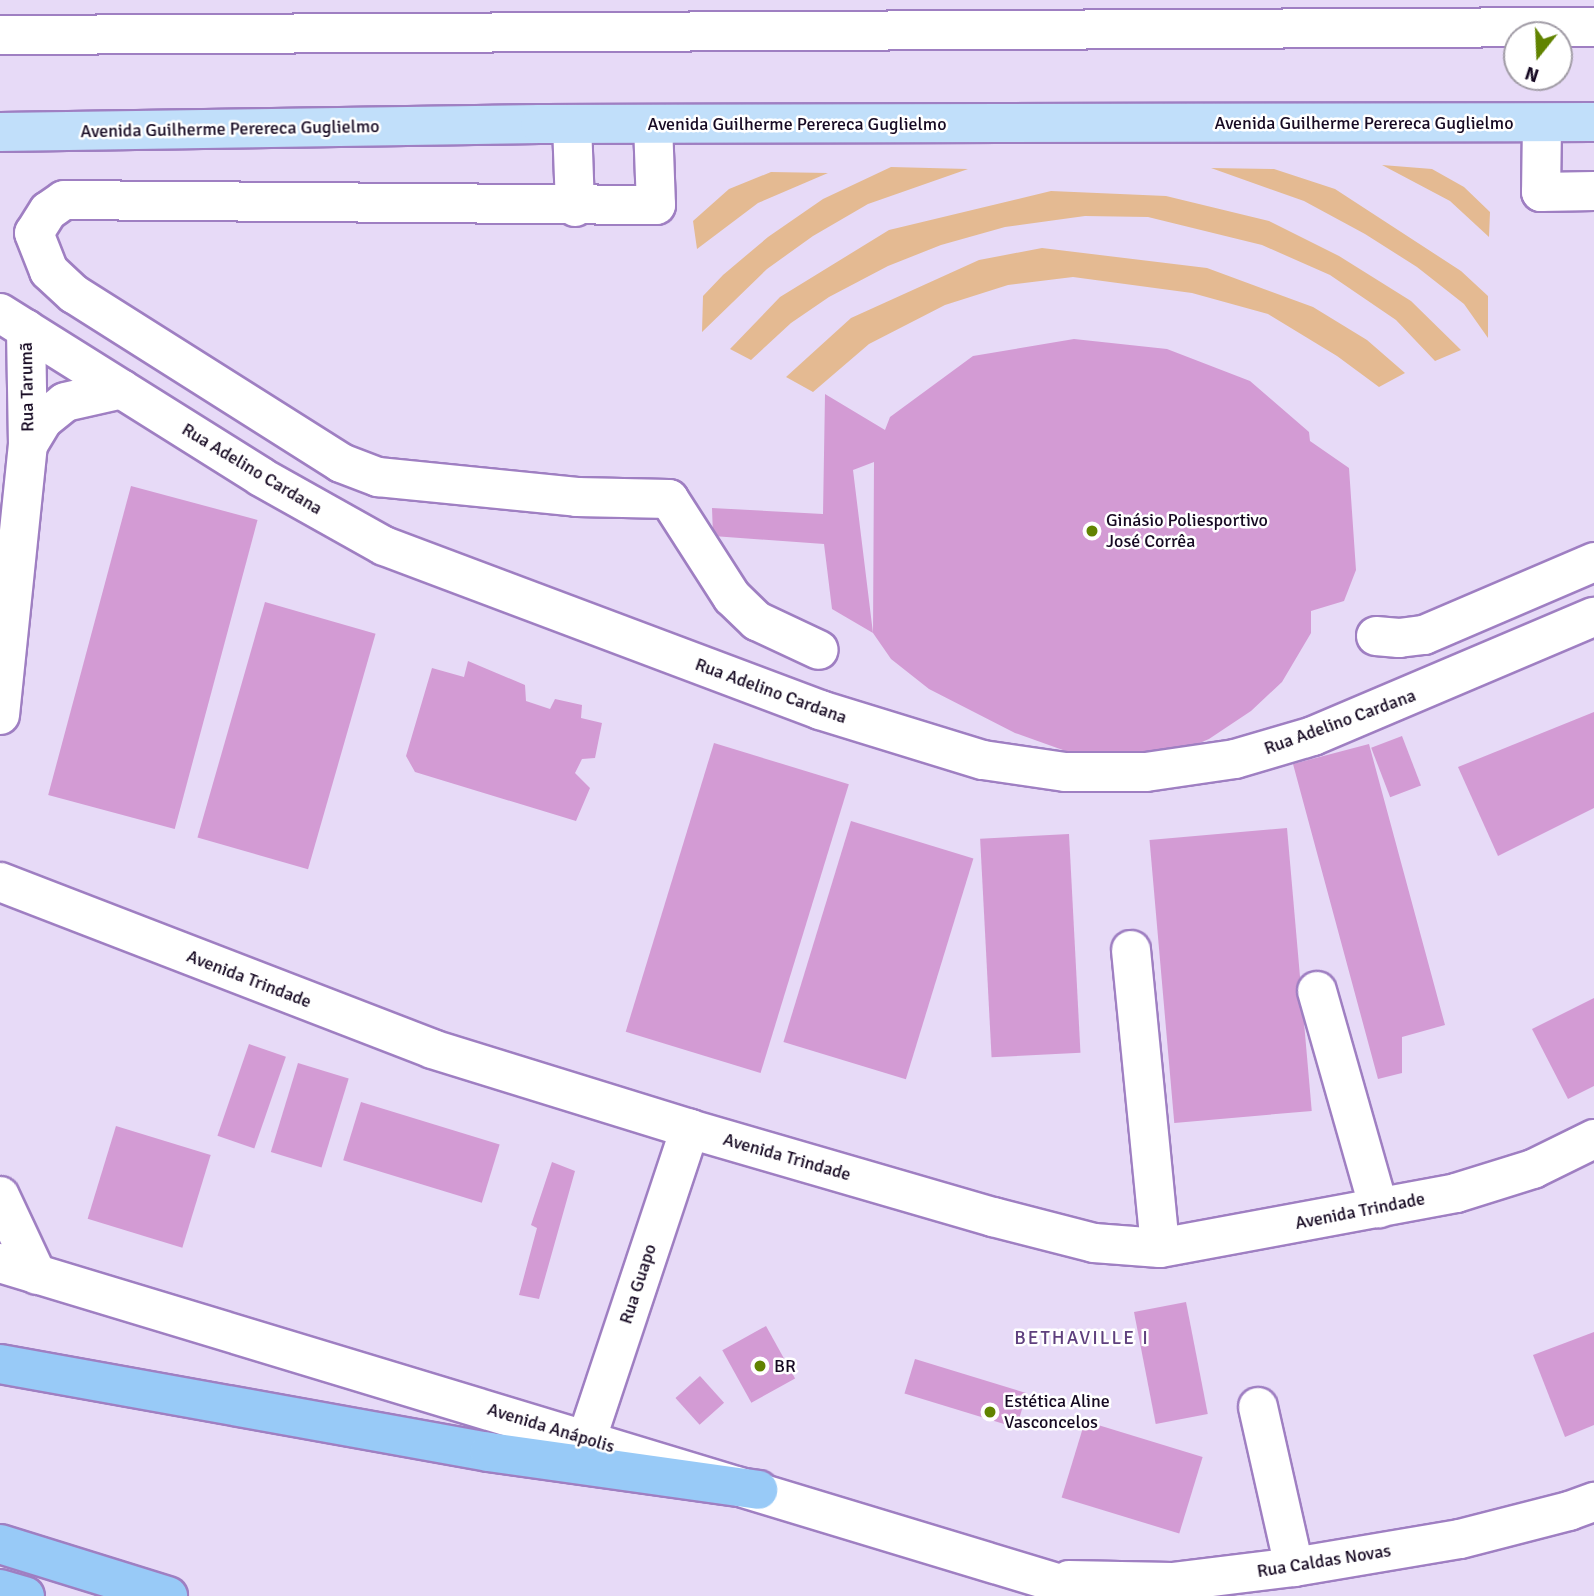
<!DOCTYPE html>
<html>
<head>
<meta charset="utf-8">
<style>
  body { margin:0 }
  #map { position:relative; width:1594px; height:1596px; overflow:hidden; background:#e7daf7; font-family:Signika,sans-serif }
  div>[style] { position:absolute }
  .green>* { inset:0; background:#e4ba92 }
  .building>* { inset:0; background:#d39bd4; transform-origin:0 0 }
  .roads { filter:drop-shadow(2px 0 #9f7fc2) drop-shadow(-2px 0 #9f7fc2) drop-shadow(0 2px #9f7fc2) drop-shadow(0 -2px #9f7fc2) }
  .minor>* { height:38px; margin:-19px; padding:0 19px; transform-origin:19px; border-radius:19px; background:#fff }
  .major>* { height:38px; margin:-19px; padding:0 19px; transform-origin:19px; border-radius:19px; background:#c1dffa }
  .highway>* { height:38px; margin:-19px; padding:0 19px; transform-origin:19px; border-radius:19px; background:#98caf7 }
  .dots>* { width:19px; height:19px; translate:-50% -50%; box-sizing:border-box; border:4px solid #fff; border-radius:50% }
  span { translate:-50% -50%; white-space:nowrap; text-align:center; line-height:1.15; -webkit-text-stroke:5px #fff; paint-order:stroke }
  .street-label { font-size:18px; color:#160922 }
  .poi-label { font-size:18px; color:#160922 }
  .left { translate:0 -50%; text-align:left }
  .neighbourhood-label { font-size:19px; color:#5f407e; letter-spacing:2px }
  .north { position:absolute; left:1503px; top:21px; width:70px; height:70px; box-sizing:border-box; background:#fff; border:2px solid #a29da7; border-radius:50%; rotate:198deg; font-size:19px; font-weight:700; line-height:28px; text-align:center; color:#160922 }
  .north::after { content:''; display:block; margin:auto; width:24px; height:32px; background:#618300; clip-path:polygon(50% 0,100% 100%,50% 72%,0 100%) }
</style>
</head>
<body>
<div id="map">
  <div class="green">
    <i style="clip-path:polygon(1382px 165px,1432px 169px,1464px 187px,1490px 212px,1489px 237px,1450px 201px)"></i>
    <i style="clip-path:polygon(891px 167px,968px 169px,868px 204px,813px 236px,767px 269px,702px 332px,703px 296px,723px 275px,768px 237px,823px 199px)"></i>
    <i style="clip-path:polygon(1211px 168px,1274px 169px,1335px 189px,1461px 271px,1488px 296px,1488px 338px,1464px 304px,1417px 267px,1365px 234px,1304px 201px)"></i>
    <i style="clip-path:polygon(771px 172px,828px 173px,758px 203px,697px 249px,693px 221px,729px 189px)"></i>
    <i style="clip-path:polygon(1051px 191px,1166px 196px,1269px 221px,1339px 256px,1411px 301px,1461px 350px,1435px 361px,1396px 320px,1330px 275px,1262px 245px,1148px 217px,1085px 216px,1005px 227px,941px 245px,888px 266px,829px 297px,791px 323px,751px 360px,730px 349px,780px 297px,889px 230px)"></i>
    <i style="clip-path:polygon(1042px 248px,1207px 268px,1313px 307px,1367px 340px,1405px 373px,1379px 387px,1337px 356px,1268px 314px,1192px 293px,1073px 277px,1008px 285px,945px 305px,869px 344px,813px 392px,786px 377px,851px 318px,979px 260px)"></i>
  </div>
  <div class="building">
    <i style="clip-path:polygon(evenodd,1074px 339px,1167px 349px,1250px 381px,1309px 432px,1310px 441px,1349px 468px,1356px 570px,1344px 601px,1311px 611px,1311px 633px,1282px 682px,1251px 711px,1209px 739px,1169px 756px,1088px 759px,1015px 733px,929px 689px,891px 659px,873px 633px,832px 609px,824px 544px,713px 536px,712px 508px,823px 514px,825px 394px,885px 430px,890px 417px,973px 356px,1074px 339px,874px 462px,873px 633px,853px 470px,874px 462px)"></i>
    <i style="left:131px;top:486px;width:131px;height:320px;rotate:15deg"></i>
    <i style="left:265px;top:602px;width:115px;height:245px;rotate:16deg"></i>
    <i style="clip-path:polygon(468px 661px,525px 685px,526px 701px,550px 709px,555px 699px,582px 705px,581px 718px,602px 723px,595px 758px,582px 759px,575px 773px,590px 788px,576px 821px,415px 772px,406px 756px,432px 668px,464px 677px)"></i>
    <i style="clip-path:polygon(1594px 712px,1594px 808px,1498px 856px,1458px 767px)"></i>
    <i style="left:1402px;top:736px;width:53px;height:33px;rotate:69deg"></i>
    <i style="left:714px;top:743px;width:141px;height:302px;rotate:17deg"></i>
    <i style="clip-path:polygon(1369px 744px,1445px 1025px,1402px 1037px,1402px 1073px,1378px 1079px,1293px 764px)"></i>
    <i style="left:851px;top:821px;width:128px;height:231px;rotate:17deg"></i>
    <i style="left:1287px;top:828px;width:284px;height:138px;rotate:85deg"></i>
    <i style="left:1069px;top:834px;width:219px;height:89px;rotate:87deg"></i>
    <i style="clip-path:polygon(1594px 998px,1594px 1086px,1568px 1099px,1532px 1029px)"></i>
    <i style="left:249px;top:1044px;width:39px;height:97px;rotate:19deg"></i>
    <i style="left:298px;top:1063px;width:53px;height:93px;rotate:17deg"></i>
    <i style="left:361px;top:1102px;width:145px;height:61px;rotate:17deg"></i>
    <i style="left:116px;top:1126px;width:99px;height:97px;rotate:17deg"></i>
    <i style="clip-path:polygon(552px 1162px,575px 1171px,539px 1299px,519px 1295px,537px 1228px,531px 1225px)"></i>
    <i style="left:1186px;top:1302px;width:114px;height:53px;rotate:79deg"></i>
    <i style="left:766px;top:1326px;width:60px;height:50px;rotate:61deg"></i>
    <i style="clip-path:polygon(1594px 1332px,1594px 1425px,1565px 1437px,1533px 1355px)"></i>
    <i style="left:915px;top:1359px;width:117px;height:36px;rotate:17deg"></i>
    <i style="left:700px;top:1376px;width:36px;height:33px;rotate:48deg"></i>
    <i style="left:1085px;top:1421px;width:123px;height:80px;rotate:17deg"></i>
  </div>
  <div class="roads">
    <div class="minor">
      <i style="left:0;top:35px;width:1594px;rotate:-0.29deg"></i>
      <i style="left:1542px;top:123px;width:69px;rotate:90.8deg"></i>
      <i style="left:1541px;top:192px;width:53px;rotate:-1.1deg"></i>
      <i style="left:572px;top:124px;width:83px;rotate:87.9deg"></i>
      <i style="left:653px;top:124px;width:81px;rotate:87.9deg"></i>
      <i style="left:656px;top:205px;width:592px;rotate:-179.52deg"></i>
      <i style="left:64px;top:200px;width:19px;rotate:145deg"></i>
      <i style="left:48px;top:211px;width:26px;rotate:122deg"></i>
      <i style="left:34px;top:233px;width:41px;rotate:68.5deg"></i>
      <i style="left:49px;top:271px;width:34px;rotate:43deg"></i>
      <i style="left:74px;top:294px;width:316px;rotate:32.3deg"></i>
      <i style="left:341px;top:463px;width:40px;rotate:21deg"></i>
      <i style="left:378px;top:477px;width:200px;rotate:5.7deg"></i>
      <i style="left:577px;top:497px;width:92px;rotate:1.2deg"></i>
      <i style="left:669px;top:499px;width:117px;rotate:57.3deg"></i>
      <i style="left:732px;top:597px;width:35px;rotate:44deg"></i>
      <i style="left:757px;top:621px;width:68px;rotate:25.1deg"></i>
      <i style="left:0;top:313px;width:308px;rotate:32.1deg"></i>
      <i style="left:261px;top:477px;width:141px;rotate:29.3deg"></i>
      <i style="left:384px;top:546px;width:466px;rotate:20.6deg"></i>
      <i style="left:820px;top:710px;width:170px;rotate:17.1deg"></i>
      <i style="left:983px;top:760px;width:83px;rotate:8.3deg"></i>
      <i style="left:1065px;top:772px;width:81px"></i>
      <i style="left:1146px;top:772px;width:90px;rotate:-8.3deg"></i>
      <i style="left:1235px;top:759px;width:81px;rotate:-16.4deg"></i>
      <i style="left:1313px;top:736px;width:305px;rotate:-23deg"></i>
      <i style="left:28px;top:445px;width:29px;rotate:-59deg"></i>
      <i style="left:43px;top:420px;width:28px;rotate:-39deg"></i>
      <i style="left:65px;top:402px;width:58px;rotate:-12.8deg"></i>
      <i style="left:1376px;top:636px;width:23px;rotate:5deg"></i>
      <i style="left:1399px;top:638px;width:25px;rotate:-7deg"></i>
      <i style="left:1424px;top:635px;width:185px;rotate:-23.2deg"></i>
      <i style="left:0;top:715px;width:271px;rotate:-84.1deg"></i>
      <i style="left:28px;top:445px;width:116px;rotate:-91deg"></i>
      <i style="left:0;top:882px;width:463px;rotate:21.1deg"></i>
      <i style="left:432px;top:1049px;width:270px;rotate:17.2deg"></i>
      <i style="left:690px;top:1129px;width:316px;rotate:16.2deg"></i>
      <i style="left:993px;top:1217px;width:104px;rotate:14.4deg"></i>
      <i style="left:1094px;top:1243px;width:66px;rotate:4.3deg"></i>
      <i style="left:1160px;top:1248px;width:301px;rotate:-10.5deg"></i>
      <i style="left:1456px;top:1193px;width:81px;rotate:-17.3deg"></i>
      <i style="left:1533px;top:1169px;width:68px;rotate:-26.2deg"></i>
      <i style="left:1131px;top:950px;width:299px;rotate:84.4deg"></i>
      <i style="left:1317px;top:991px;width:226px;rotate:74.1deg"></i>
      <i style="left:0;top:1196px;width:87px;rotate:64.9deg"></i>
      <i style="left:0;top:1263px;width:1149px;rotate:16.84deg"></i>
      <i style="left:1258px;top:1407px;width:164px;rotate:77.3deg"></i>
      <i style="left:587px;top:1438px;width:326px;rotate:-71.6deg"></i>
      <i style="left:1069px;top:1580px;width:103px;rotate:1.1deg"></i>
      <i style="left:1172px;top:1582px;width:123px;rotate:-7deg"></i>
      <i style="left:1294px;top:1567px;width:168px;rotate:-9.6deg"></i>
      <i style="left:1460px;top:1539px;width:113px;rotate:-14.4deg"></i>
      <i style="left:1569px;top:1511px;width:27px;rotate:-20deg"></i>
    </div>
    <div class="major">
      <i style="left:0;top:132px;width:540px;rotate:-0.85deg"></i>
      <i style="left:540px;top:124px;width:1054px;rotate:-0.11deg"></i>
    </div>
    <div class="highway">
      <i style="left:0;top:1364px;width:497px;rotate:10.2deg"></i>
      <i style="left:489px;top:1452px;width:272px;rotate:8deg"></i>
      <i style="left:0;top:1544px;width:176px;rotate:17.2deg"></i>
      <i style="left:0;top:1589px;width:26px;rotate:16deg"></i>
    </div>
  </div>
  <div class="dots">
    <i style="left:1092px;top:531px;background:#618300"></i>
    <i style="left:760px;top:1366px;background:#618300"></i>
    <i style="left:990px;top:1412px;background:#618300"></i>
  </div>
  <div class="street-label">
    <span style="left:1364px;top:123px">Avenida Guilherme Perereca Guglielmo</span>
    <span style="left:797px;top:124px">Avenida Guilherme Perereca Guglielmo</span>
    <span style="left:230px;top:129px;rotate:-1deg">Avenida Guilherme Perereca Guglielmo</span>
    <span style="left:27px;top:387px;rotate:-91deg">Rua Tarumã</span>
    <span style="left:252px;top:469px;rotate:31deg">Rua Adelino Cardana</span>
    <span style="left:771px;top:691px;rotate:20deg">Rua Adelino Cardana</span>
    <span style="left:1340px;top:722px;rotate:-20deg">Rua Adelino Cardana</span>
    <span style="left:249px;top:979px;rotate:21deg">Avenida Trindade</span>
    <span style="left:787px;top:1157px;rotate:16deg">Avenida Trindade</span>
    <span style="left:1360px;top:1211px;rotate:-11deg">Avenida Trindade</span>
    <span style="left:638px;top:1284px;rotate:-72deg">Rua Guapo</span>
    <span style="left:551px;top:1428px;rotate:17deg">Avenida Anápolis</span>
    <span style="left:1324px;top:1561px;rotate:-9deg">Rua Caldas Novas</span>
  </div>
  <div class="poi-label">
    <span class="left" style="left:1106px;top:531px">Ginásio Poliesportivo<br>José Corrêa</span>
    <span class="left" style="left:774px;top:1366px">BR</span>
    <span class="left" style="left:1004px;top:1412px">Estética Aline<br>Vasconcelos</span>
  </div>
  <div class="neighbourhood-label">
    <span style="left:1082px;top:1339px">BETHAVILLE I</span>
  </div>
  <div class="north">N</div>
</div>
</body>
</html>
